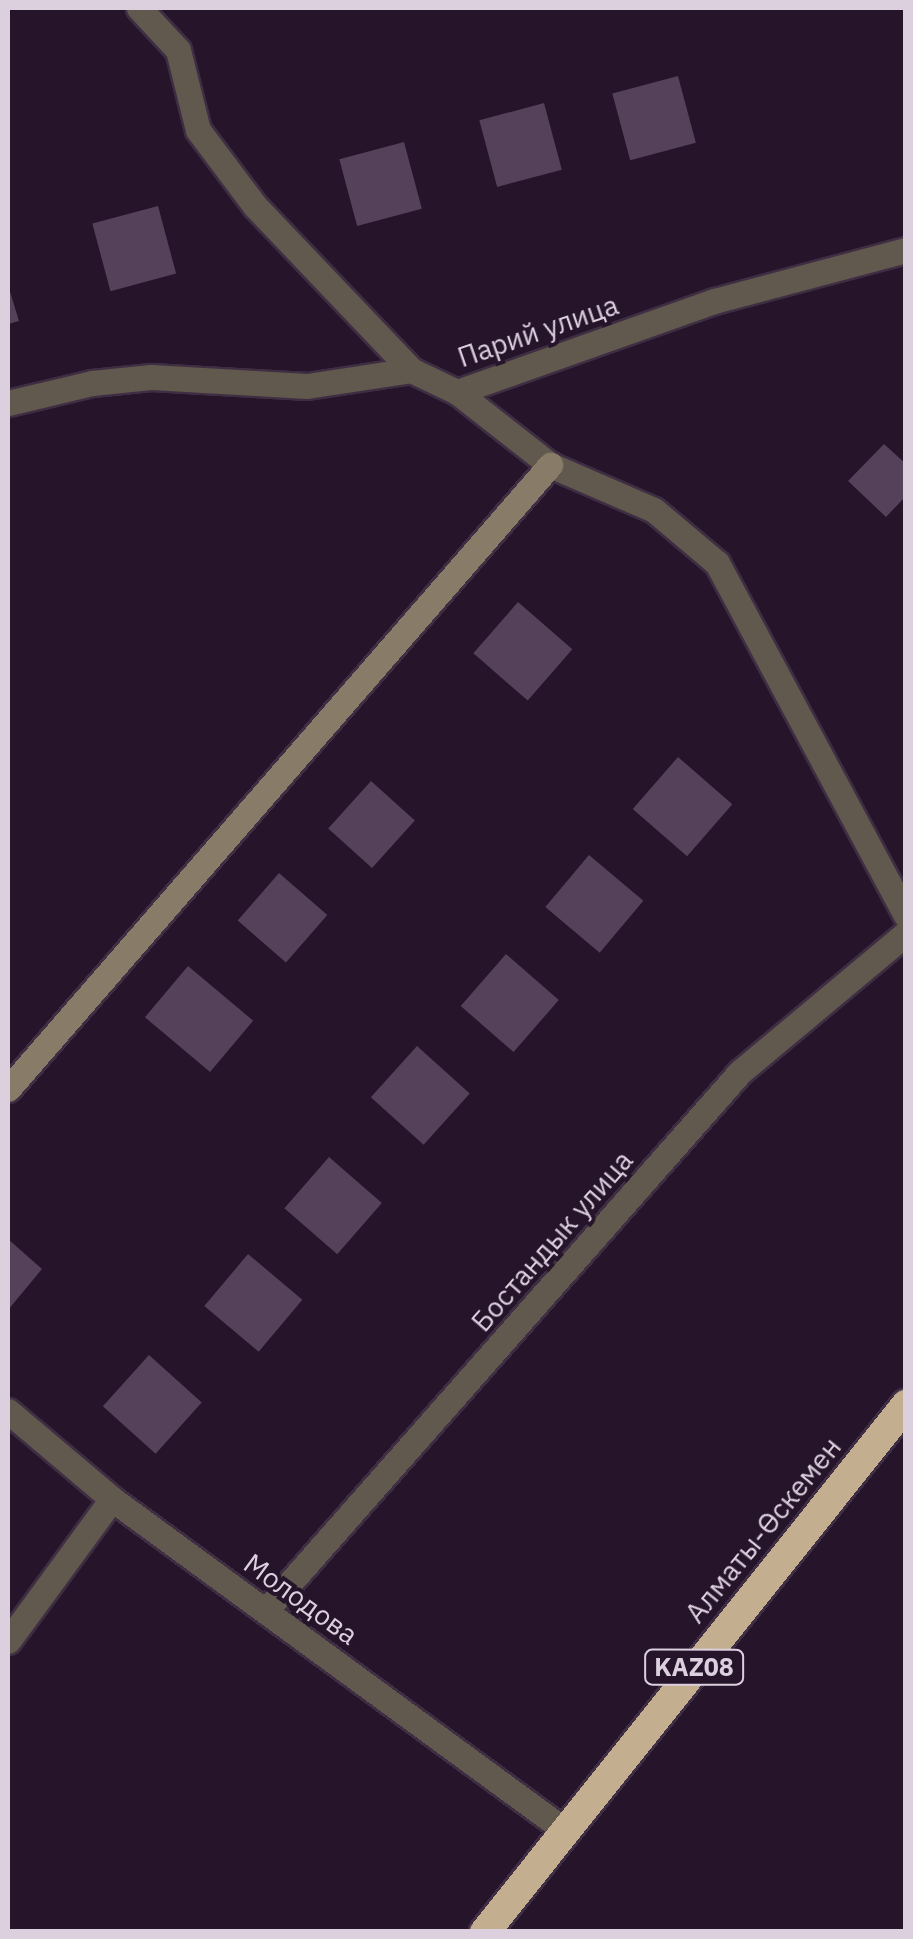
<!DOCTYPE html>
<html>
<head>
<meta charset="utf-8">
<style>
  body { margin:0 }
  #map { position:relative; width:913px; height:1939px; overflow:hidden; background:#25142a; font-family:"IBM Plex Sans",sans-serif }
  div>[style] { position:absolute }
  .building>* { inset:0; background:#554159; transform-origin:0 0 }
  .roads { filter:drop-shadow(2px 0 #3f2e43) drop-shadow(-2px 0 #3f2e43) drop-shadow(0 2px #3f2e43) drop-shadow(0 -2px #3f2e43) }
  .street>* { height:25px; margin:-12.5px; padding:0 12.5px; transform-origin:12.5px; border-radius:12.5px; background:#61594d }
  .secondary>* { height:25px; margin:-12.5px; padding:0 12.5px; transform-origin:12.5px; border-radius:12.5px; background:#887b68 }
  .highway>* { height:30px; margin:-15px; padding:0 15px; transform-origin:15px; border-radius:15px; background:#c3ae90 }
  span { translate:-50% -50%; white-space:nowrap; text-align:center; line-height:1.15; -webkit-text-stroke:8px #25142a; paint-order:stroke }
  .shield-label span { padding:2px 8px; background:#25142a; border:2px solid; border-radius:8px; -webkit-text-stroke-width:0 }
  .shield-label { font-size:25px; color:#dcd0df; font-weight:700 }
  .street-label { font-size:28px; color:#dcd0df }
  .frame { position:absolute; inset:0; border:10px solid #dcd0df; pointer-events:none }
</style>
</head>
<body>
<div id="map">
  <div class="building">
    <i style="left:678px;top:76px;width:69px;height:68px;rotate:75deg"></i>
    <i style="left:544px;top:103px;width:69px;height:67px;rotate:75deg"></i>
    <i style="left:404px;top:142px;width:69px;height:67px;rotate:75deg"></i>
    <i style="left:158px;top:206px;width:70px;height:68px;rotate:75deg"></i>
    <i style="clip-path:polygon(8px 285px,19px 321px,8px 324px)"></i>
    <i style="clip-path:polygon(884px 444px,906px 464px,906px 496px,886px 517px,848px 481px)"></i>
    <i style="left:518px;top:602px;width:72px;height:68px;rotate:41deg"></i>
    <i style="left:678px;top:757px;width:72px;height:69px;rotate:41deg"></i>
    <i style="left:371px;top:781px;width:59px;height:64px;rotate:42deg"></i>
    <i style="left:589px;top:855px;width:71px;height:68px;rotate:40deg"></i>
    <i style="left:279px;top:873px;width:64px;height:63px;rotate:41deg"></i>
    <i style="left:506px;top:954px;width:70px;height:69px;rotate:41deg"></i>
    <i style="left:188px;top:966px;width:85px;height:67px;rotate:40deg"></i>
    <i style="left:417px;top:1046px;width:71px;height:69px;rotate:42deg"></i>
    <i style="left:329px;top:1157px;width:70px;height:68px;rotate:41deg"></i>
    <i style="clip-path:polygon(8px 1239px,42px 1269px,8px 1310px)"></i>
    <i style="left:248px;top:1254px;width:71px;height:68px;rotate:40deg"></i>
    <i style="left:149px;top:1355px;width:71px;height:69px;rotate:42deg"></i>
  </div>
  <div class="roads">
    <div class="street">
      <i style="left:139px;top:8px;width:57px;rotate:47.1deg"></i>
      <i style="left:178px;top:50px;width:82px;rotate:76deg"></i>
      <i style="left:198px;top:130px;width:95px;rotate:53.1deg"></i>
      <i style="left:255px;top:206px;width:226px;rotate:46.4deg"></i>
      <i style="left:457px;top:392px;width:118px;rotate:38.1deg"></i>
      <i style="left:550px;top:465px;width:113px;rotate:23.4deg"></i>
      <i style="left:654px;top:510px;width:82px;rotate:40.1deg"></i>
      <i style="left:717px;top:563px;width:400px;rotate:61.8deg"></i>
      <i style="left:8px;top:403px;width:86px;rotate:-13.4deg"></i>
      <i style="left:92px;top:383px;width:59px;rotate:-5.8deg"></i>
      <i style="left:151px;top:377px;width:156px;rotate:3.3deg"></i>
      <i style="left:307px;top:386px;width:105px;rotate:-8.7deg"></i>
      <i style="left:411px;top:370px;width:51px;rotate:25.6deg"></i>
      <i style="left:457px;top:392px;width:273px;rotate:-19.5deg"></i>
      <i style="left:714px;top:301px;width:199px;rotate:-14.9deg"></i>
      <i style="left:8px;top:1411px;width:136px;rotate:40.2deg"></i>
      <i style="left:112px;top:1499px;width:559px;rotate:36.19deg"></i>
      <i style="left:266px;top:1610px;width:717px;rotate:-48.62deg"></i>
      <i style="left:740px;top:1072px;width:217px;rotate:-39.9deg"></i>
      <i style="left:8px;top:1641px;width:176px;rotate:-53.8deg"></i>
    </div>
    <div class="secondary">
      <i style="left:8px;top:1089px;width:827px;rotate:-49.02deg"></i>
    </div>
    <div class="highway">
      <i style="left:485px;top:1932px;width:675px;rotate:-51.38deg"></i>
    </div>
  </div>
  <div class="shield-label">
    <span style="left:694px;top:1667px">KAZ08</span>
  </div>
  <div class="street-label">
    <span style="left:538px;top:331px;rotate:-19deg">Парий улица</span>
    <span style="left:552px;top:1241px;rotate:-49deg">Бостандык улица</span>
    <span style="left:763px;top:1530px;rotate:-51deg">Алматы-Өскемен</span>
    <span style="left:301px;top:1599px;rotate:36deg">Молодова</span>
  </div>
  <div class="frame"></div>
</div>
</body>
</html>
